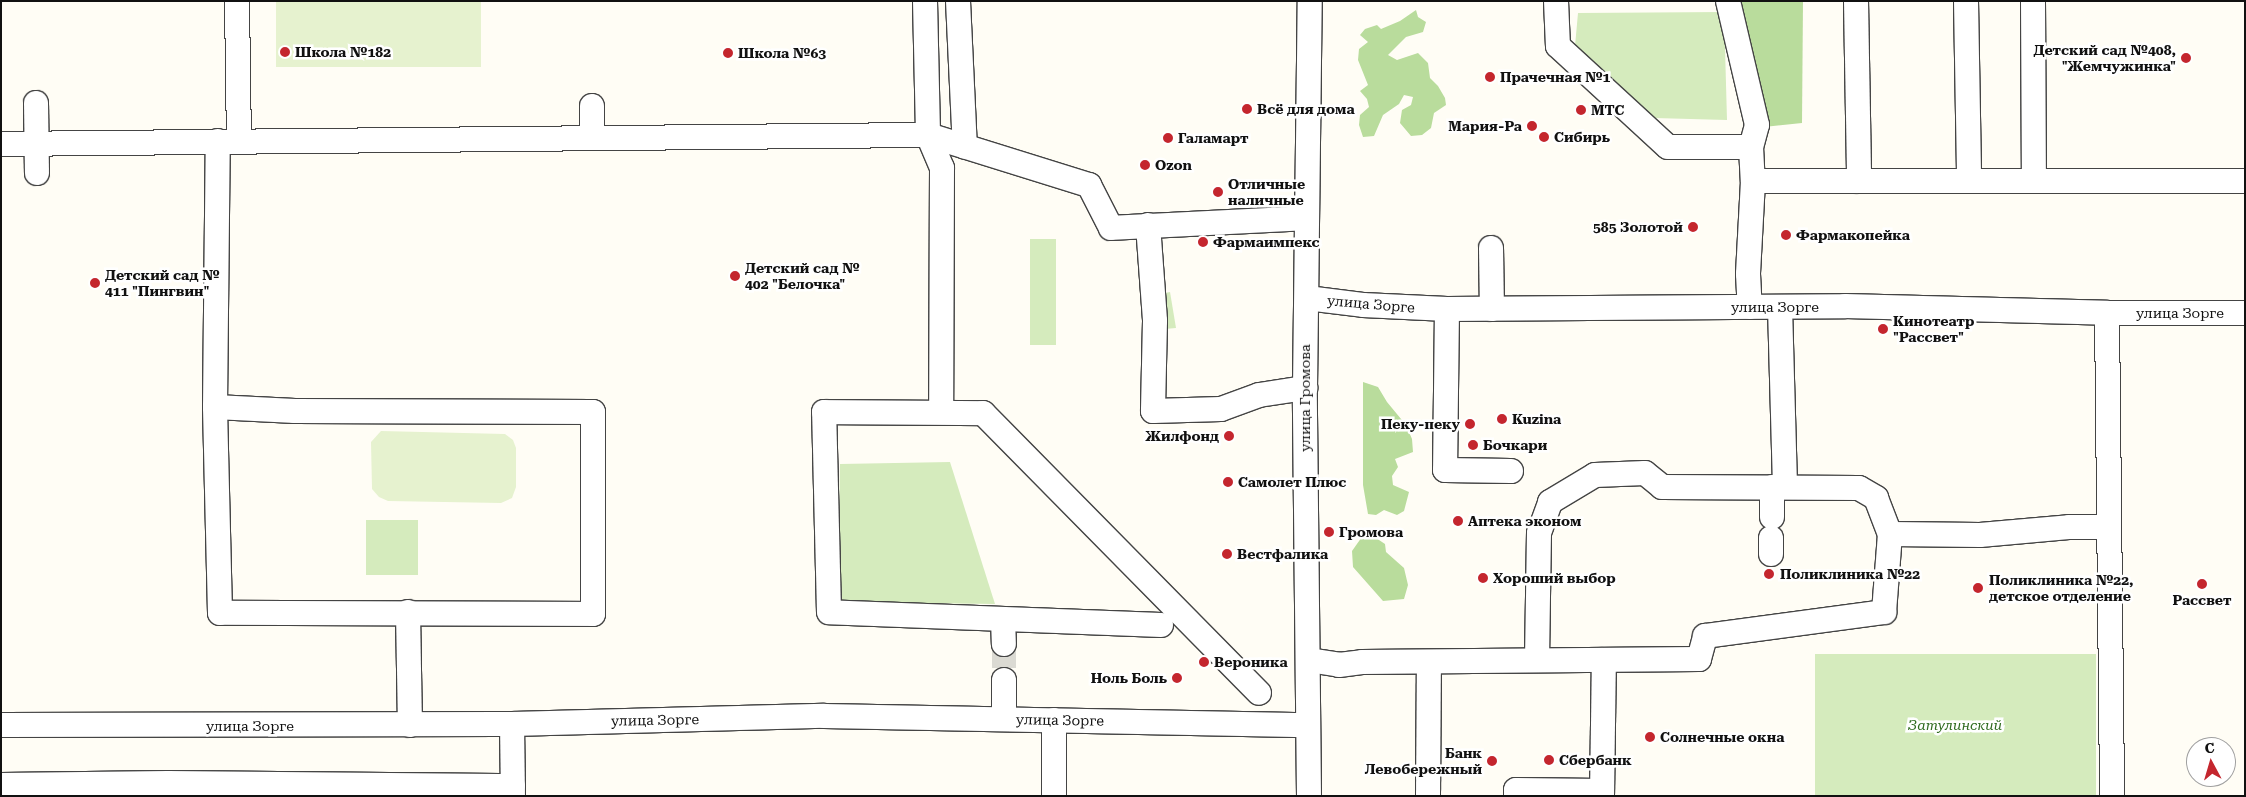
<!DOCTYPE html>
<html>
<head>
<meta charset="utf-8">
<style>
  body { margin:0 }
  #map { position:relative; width:2246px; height:797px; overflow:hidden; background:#fffdf5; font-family:"Roboto Serif",serif }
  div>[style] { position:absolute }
  .green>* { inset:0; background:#d5ebbd; transform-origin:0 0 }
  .forest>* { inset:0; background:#b9dc9c }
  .pitch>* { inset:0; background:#e6f2cf; transform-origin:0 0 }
  .minor-tunnel>* { height:24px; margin-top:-12px; transform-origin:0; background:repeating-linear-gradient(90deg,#dbdad3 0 24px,transparent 0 36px) }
  .roads { filter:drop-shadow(1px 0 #444) drop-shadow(-1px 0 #444) drop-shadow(0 1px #444) drop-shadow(0 -1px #444) }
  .minor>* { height:24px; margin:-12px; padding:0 12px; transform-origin:12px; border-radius:12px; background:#fff }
  .dots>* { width:14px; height:14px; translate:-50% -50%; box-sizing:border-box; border:2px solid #fff; border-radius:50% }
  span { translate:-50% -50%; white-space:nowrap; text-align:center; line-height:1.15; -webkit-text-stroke:5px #fff; paint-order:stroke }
  .poi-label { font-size:14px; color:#111; font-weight:700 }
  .right { translate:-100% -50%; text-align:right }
  .left { translate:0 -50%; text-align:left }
  .street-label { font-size:14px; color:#111 }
  .park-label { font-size:14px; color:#2f6b1f; font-style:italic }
  .frame { position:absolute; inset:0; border:2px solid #111; pointer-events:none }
  .north { position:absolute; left:2186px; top:737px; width:50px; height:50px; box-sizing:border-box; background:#fff; border:1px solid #a0a0a0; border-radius:50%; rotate:354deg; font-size:14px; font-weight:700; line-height:20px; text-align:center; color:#111 }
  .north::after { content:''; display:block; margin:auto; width:18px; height:22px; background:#c4262e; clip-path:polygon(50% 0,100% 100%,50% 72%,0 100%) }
</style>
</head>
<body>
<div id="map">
  <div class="green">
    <i style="clip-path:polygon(1724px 12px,1727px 120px,1654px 118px,1575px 46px,1578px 13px)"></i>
    <i style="left:1030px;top:239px;width:26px;height:106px"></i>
    <i style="clip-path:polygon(1170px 292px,1176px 328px,1153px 330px,1150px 296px)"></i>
    <i style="clip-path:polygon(950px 462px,995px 604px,838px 602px,840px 464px)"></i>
    <i style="left:366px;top:520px;width:52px;height:55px"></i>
    <i style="left:2096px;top:654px;width:142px;height:281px;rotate:90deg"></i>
  </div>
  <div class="forest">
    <i style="clip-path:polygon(1734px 1px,1803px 1px,1802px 123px,1764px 127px)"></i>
    <i style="clip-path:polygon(1416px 10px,1418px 17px,1426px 22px,1423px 32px,1406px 37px,1388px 55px,1397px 60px,1418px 53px,1428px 63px,1430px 78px,1438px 86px,1445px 98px,1446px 105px,1434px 113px,1431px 128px,1422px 135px,1411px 136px,1400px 123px,1402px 110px,1411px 105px,1413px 97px,1404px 95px,1399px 104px,1383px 115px,1374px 136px,1363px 137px,1359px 125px,1360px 115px,1369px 107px,1367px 99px,1360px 91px,1368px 85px,1358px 60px,1359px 49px,1368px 42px,1360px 35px,1365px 29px,1377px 25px,1381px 29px,1400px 21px)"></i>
    <i style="clip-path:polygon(1363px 382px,1378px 387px,1387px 402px,1406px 425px,1412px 439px,1413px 452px,1395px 459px,1398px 467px,1392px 476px,1393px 485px,1409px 492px,1404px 511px,1397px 515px,1384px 510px,1376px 515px,1368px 514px,1363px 485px)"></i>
    <i style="clip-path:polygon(1364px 534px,1373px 536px,1385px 544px,1386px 552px,1404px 568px,1408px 585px,1404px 599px,1383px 601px,1353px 567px,1352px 551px)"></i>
  </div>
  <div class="pitch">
    <i style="left:276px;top:1px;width:205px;height:66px"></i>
    <i style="clip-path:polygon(381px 431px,505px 434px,513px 440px,516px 448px,516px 487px,512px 498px,501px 503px,388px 501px,379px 497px,372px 489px,371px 442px)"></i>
  </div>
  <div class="minor-tunnel">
    <i style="left:1004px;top:644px;width:36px;rotate:90deg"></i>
  </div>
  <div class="roads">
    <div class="minor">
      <i style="left:237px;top:1px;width:140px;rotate:89.2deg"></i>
      <i style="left:925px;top:1px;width:134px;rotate:88.7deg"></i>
      <i style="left:928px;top:135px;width:36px;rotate:67deg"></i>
      <i style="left:942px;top:168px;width:243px;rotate:90.2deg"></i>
      <i style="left:958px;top:1px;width:146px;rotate:87.3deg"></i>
      <i style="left:1556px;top:1px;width:45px;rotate:87.5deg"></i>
      <i style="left:1558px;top:46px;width:149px;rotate:42.6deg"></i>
      <i style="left:1668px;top:147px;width:83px"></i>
      <i style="left:1728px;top:1px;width:127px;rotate:76.8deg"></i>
      <i style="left:1757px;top:125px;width:23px;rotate:105deg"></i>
      <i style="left:1751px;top:147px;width:34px;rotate:87deg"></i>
      <i style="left:1753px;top:181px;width:93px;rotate:93.1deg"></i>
      <i style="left:1748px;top:274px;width:33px;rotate:87deg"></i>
      <i style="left:1856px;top:1px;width:180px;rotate:89deg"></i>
      <i style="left:1966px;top:1px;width:180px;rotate:89deg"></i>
      <i style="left:2033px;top:1px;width:180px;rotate:89.7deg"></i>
      <i style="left:36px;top:103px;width:70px;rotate:89.2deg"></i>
      <i style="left:592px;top:106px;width:32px;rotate:90deg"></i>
      <i style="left:1px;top:144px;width:927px;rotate:-0.56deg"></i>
      <i style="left:928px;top:135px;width:169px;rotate:17.3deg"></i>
      <i style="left:1089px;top:185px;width:48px;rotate:62.9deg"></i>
      <i style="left:1111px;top:228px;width:196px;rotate:-2.9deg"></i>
      <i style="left:1753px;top:181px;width:492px"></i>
      <i style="left:1148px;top:225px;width:96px;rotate:85.8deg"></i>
      <i style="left:1155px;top:321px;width:90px;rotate:91.3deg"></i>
      <i style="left:1153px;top:411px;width:68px;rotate:-1.7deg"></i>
      <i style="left:1221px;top:409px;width:40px;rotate:-20.2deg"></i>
      <i style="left:1259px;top:395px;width:47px;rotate:-8.7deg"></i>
      <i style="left:1491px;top:248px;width:61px;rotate:89.1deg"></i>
      <i style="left:1307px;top:298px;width:56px;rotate:7.1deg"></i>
      <i style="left:1363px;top:305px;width:84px;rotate:2.7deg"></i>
      <i style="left:1447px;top:309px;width:398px;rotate:-0.4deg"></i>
      <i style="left:1845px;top:306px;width:262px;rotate:1.5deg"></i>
      <i style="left:2107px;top:313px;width:138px"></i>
      <i style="left:1780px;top:307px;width:179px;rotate:88.4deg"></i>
      <i style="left:1447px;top:309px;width:161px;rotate:90.7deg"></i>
      <i style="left:1445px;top:470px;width:66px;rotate:0.9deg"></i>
      <i style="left:2107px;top:313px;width:483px;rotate:89.4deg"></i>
      <i style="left:215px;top:407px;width:80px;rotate:2.9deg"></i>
      <i style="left:295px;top:411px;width:298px;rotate:0.2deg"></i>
      <i style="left:593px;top:412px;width:202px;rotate:90deg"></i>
      <i style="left:593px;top:614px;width:373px;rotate:-179.8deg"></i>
      <i style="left:220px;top:613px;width:206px;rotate:-91.4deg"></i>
      <i style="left:215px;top:407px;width:266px;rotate:-89.4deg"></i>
      <i style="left:1772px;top:517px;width:30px;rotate:-90deg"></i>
      <i style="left:1771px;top:554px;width:16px;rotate:-90deg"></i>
      <i style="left:408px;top:612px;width:113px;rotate:89deg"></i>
      <i style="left:1003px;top:619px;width:25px;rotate:88deg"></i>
      <i style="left:1161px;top:625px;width:332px;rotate:-177.8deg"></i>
      <i style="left:829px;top:612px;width:200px;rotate:-91.4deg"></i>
      <i style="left:824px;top:412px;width:159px;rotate:0.4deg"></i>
      <i style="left:983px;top:413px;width:393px;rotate:45.4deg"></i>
      <i style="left:1309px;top:660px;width:30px;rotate:9deg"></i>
      <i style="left:1339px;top:665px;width:23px;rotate:-7deg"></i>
      <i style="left:1362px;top:662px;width:337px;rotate:-0.5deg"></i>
      <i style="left:1699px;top:659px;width:24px;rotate:-75deg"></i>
      <i style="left:1705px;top:636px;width:181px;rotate:-7.6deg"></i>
      <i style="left:1884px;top:612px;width:78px;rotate:-85.6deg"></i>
      <i style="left:1537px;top:660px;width:127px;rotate:-89.1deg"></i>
      <i style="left:1539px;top:533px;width:33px;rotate:-70deg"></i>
      <i style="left:1550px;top:502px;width:52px;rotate:-31deg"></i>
      <i style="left:1595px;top:475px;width:50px;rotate:-2.3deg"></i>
      <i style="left:1645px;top:473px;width:22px;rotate:39deg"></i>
      <i style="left:1662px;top:487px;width:197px;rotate:0.3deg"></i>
      <i style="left:1859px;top:488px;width:20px;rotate:30deg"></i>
      <i style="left:1876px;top:498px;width:39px;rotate:69deg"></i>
      <i style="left:1890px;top:534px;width:90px;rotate:0.6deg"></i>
      <i style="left:1980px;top:535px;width:89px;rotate:-5.1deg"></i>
      <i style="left:2069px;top:527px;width:39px"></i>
      <i style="left:1004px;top:719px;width:39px;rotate:-90deg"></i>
      <i style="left:1054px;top:720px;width:76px;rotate:90deg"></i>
      <i style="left:512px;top:724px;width:72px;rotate:89.2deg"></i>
      <i style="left:1px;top:725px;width:511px;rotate:-0.11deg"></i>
      <i style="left:512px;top:724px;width:312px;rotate:-1.5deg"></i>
      <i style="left:824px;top:716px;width:484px;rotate:1.1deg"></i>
      <i style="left:1px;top:785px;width:167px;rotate:-0.7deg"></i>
      <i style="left:168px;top:783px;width:345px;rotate:0.5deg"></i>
      <i style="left:1309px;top:796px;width:408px;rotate:-90.6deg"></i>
      <i style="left:1305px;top:388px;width:387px;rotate:-89.3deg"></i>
      <i style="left:1428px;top:796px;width:134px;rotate:-89.6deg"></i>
      <i style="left:1516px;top:796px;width:6px;rotate:-90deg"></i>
      <i style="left:1516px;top:790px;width:86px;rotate:0.7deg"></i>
      <i style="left:1602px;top:796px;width:136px;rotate:-89.2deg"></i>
    </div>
  </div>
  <div class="dots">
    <i style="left:285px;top:52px;background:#c4262e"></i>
    <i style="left:728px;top:53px;background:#c4262e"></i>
    <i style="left:2186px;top:58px;background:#c4262e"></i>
    <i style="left:1490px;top:77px;background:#c4262e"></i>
    <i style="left:1247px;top:109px;background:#c4262e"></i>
    <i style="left:1581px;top:110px;background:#c4262e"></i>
    <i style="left:1532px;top:126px;background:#c4262e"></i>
    <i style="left:1544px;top:137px;background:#c4262e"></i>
    <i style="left:1168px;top:138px;background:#c4262e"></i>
    <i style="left:1145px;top:165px;background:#c4262e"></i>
    <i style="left:1218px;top:192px;background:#c4262e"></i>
    <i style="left:1693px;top:227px;background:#c4262e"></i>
    <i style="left:1786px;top:235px;background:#c4262e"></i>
    <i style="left:1203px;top:242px;background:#c4262e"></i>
    <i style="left:735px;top:276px;background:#c4262e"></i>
    <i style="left:95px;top:283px;background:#c4262e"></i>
    <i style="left:1883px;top:329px;background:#c4262e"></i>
    <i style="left:1502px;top:419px;background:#c4262e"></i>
    <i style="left:1470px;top:424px;background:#c4262e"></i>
    <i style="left:1229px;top:436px;background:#c4262e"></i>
    <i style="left:1473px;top:445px;background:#c4262e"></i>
    <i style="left:1228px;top:482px;background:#c4262e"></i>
    <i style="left:1458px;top:521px;background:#c4262e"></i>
    <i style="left:1329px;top:532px;background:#c4262e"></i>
    <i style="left:1227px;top:554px;background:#c4262e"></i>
    <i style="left:1769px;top:574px;background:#c4262e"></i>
    <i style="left:1483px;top:578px;background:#c4262e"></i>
    <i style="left:2202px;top:584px;background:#c4262e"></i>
    <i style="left:1978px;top:588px;background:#c4262e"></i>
    <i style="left:1204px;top:662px;background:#c4262e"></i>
    <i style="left:1177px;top:678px;background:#c4262e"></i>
    <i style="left:1650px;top:737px;background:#c4262e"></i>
    <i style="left:1549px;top:760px;background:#c4262e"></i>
    <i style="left:1492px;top:761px;background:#c4262e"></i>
  </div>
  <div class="poi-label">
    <span class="right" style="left:2176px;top:58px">Детский сад №408,<br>"Жемчужинка"</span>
    <span class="left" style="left:295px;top:52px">Школа №182</span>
    <span class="left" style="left:738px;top:53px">Школа №63</span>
    <span class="left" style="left:1500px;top:77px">Прачечная №1</span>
    <span class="left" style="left:1257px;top:109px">Всё для дома</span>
    <span class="left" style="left:1591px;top:110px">МТС</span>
    <span class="right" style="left:1522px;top:126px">Мария-Ра</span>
    <span class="left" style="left:1554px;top:137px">Сибирь</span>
    <span class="left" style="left:1178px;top:138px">Галамарт</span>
    <span class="left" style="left:1155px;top:165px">Ozon</span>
    <span class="left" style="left:1228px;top:192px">Отличные<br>наличные</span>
    <span class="right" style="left:1683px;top:227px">585 Золотой</span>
    <span class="left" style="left:1796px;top:235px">Фармакопейка</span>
    <span class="left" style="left:1213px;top:242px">Фармаимпекс</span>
    <span class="left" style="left:745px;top:276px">Детский сад №<br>402 "Белочка"</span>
    <span class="left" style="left:105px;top:283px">Детский сад №<br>411 "Пингвин"</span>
    <span class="left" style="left:1893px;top:329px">Кинотеатр<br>"Рассвет"</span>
    <span class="left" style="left:1512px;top:419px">Kuzina</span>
    <span class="right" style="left:1460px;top:424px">Пеку-пеку</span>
    <span class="right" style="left:1219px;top:436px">Жилфонд</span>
    <span class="left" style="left:1483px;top:445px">Бочкари</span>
    <span class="left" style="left:1238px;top:482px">Самолет Плюс</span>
    <span class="left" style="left:1468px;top:521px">Аптека эконом</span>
    <span class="left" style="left:1339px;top:532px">Громова</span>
    <span class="left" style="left:1237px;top:554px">Вестфалика</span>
    <span class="left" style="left:1780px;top:574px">Поликлиника №22</span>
    <span class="left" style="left:1493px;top:578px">Хороший выбор</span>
    <span class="left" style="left:1989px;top:588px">Поликлиника №22,<br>детское отделение</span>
    <span style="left:2202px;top:600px">Рассвет</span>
    <span class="left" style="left:1214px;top:662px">Вероника</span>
    <span class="right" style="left:1167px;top:678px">Ноль Боль</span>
    <span class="left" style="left:1660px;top:737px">Солнечные окна</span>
    <span class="right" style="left:1482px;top:761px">Банк<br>Левобережный</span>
    <span class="left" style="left:1559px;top:760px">Сбербанк</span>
  </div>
  <div class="street-label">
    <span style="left:1371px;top:304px;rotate:5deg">улица Зорге</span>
    <span style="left:1775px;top:307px">улица Зорге</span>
    <span style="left:2180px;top:313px">улица Зорге</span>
    <span style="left:1305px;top:398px;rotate:-90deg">улица Громова</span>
    <span style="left:655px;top:720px;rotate:-1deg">улица Зорге</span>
    <span style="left:1060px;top:720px;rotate:1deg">улица Зорге</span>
    <span style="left:250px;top:726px">улица Зорге</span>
  </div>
  <div class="park-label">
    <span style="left:1955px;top:725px">Затулинский</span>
  </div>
  <div class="frame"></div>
  <div class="north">С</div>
</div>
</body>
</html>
